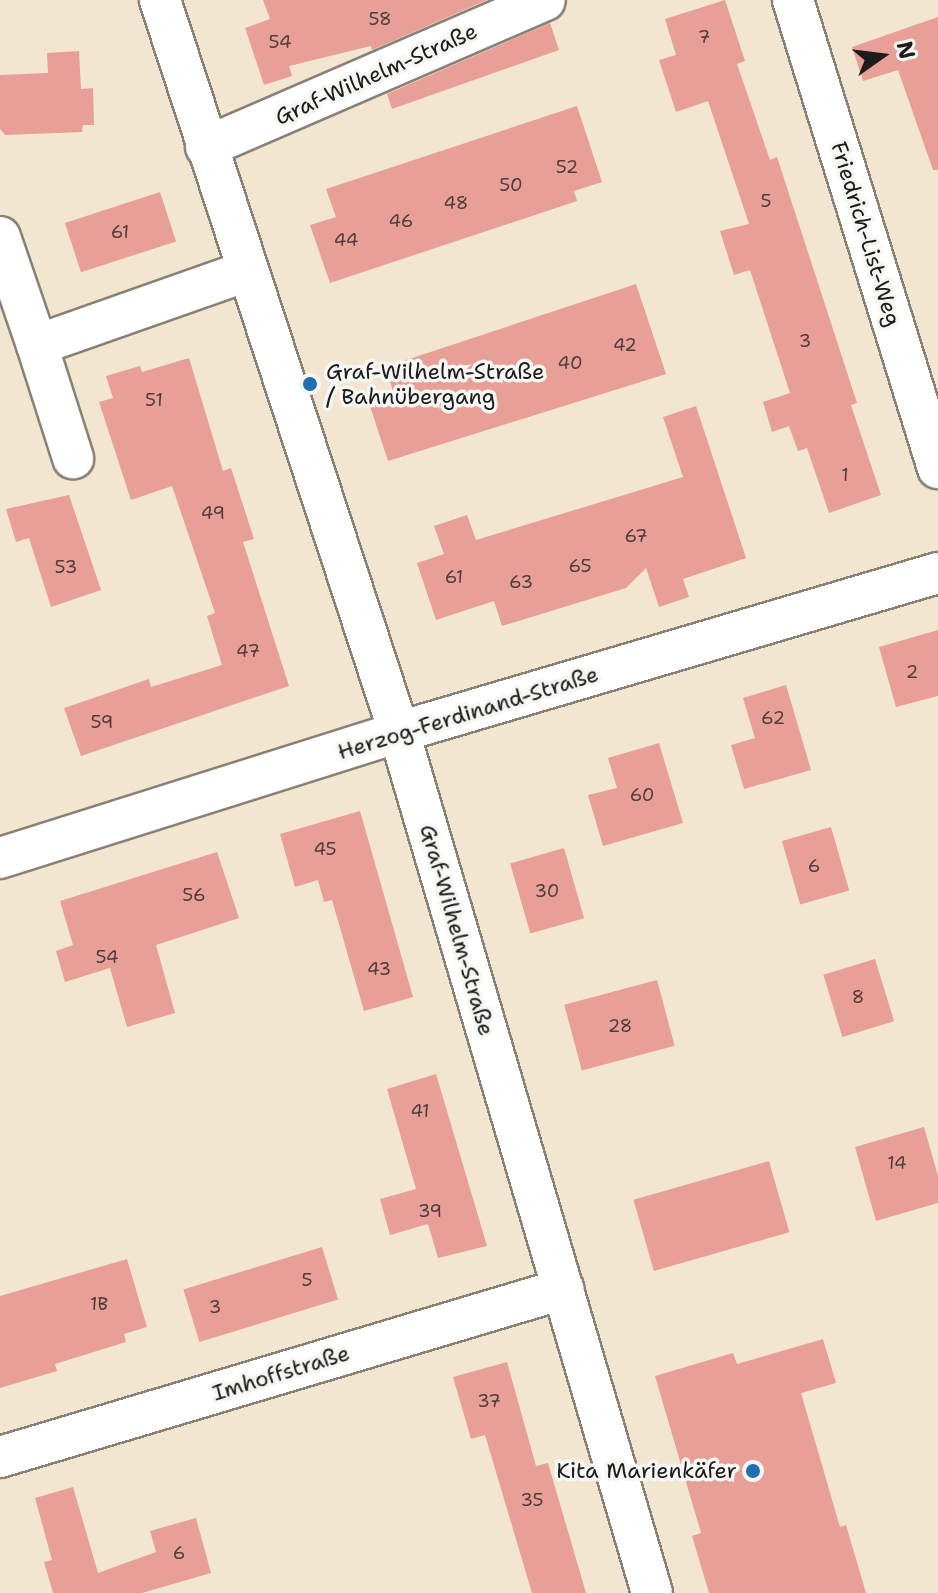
<!DOCTYPE html>
<html>
<head>
<meta charset="utf-8">
<style>
  body { margin:0 }
  #map { position:relative; width:938px; height:1593px; overflow:hidden; background:#f2e6d0; font-family:"Shantell Sans",sans-serif }
  div>[style] { position:absolute }
  .building>* { inset:0; background:#e89f97; transform-origin:0 0 }
  .roads { filter:drop-shadow(2px 0 #878176) drop-shadow(-2px 0 #878176) drop-shadow(0 2px #878176) drop-shadow(0 -2px #878176) }
  .minor>* { height:40px; margin:-20px; padding:0 20px; transform-origin:20px; border-radius:20px; background:#fff }
  .dots>* { width:22px; height:22px; translate:-50% -50%; box-sizing:border-box; border:4px solid #f6f6f2; border-radius:50% }
  span { translate:-50% -50%; white-space:nowrap; text-align:center; line-height:1.15; -webkit-text-stroke:7px #f6f6f2; paint-order:stroke }
  .number-label { font-size:18px; color:#4f3d3b }
  .number-label span { -webkit-text-stroke-width:0 }
  .street-label { font-size:22px; color:#1c1c1c }
  .poi-label { font-size:22px; color:#1c1c1c }
  .left { translate:0 -50%; text-align:left }
  .right { translate:-100% -50%; text-align:right }
  .north { position:absolute; left:842px; top:16px; width:80px; height:80px; -webkit-text-stroke:6px #f6f6f2; paint-order:stroke; rotate:76deg; font-size:22px; font-weight:700; line-height:32px; text-align:center; color:#1c1c1c }
  .north::after { content:''; display:block; margin:auto; width:28px; height:36px; background:#1c1c1c; clip-path:polygon(50% 0,100% 100%,50% 72%,0 100%) }
</style>
</head>
<body>
<div id="map">
  <div class="building">
    <i style="clip-path:polygon(263px 0,487px 0,372px 50px,371px 46px,289px 66px,292px 76px,264px 85px,245px 28px,270px 19px)"></i>
    <i style="clip-path:polygon(725px 0,745px 61px,737px 64px,770px 160px,777px 157px,857px 403px,851px 405px,881px 495px,829px 513px,807px 448px,798px 451px,789px 426px,772px 432px,763px 402px,790px 393px,750px 270px,734px 275px,720px 231px,749px 224px,708px 101px,676px 112px,659px 60px,676px 55px,665px 19px)"></i>
    <i style="clip-path:polygon(938px 17px,938px 170px,933px 170px,898px 70px,863px 81px,852px 47px)"></i>
    <i style="clip-path:polygon(550px 23px,559px 50px,392px 109px,387px 94px)"></i>
    <i style="clip-path:polygon(79px 51px,81px 89px,93px 88px,94px 125px,83px 125px,82px 132px,5px 135px,0 129px,0 75px,48px 73px,47px 53px)"></i>
    <i style="clip-path:polygon(577px 106px,602px 182px,574px 191px,577px 201px,330px 283px,310px 225px,336px 217px,326px 189px)"></i>
    <i style="left:160px;top:192px;width:52px;height:100px;rotate:72deg"></i>
    <i style="clip-path:polygon(636px 284px,666px 374px,388px 461px,369px 403px,394px 394px,385px 367px)"></i>
    <i style="clip-path:polygon(189px 358px,223px 471px,231px 468px,254px 539px,243px 542px,289px 686px,81px 756px,64px 708px,149px 679px,151px 687px,222px 665px,207px 616px,215px 613px,172px 486px,131px 500px,99px 402px,113px 398px,106px 376px,140px 366px,142px 372px)"></i>
    <i style="clip-path:polygon(696px 406px,746px 558px,683px 579px,689px 597px,659px 607px,646px 568px,626px 588px,502px 626px,494px 601px,436px 620px,417px 563px,444px 554px,434px 526px,467px 515px,476px 540px,683px 477px,663px 417px)"></i>
    <i style="clip-path:polygon(69px 495px,101px 590px,51px 607px,29px 538px,16px 542px,6px 509px)"></i>
    <i style="clip-path:polygon(938px 630px,938px 696px,896px 707px,879px 647px)"></i>
    <i style="clip-path:polygon(786px 685px,811px 770px,744px 789px,731px 745px,755px 738px,743px 698px)"></i>
    <i style="clip-path:polygon(659px 743px,683px 823px,603px 846px,588px 795px,617px 788px,608px 758px)"></i>
    <i style="clip-path:polygon(360px 811px,413px 997px,364px 1011px,332px 900px,324px 902px,318px 880px,295px 887px,280px 834px)"></i>
    <i style="left:831px;top:827px;width:66px;height:51px;rotate:74deg"></i>
    <i style="left:564px;top:848px;width:73px;height:56px;rotate:74deg"></i>
    <i style="clip-path:polygon(217px 852px,239px 918px,156px 945px,175px 1013px,127px 1027px,110px 968px,65px 982px,56px 951px,73px 945px,60px 901px)"></i>
    <i style="left:875px;top:959px;width:65px;height:54px;rotate:73deg"></i>
    <i style="left:657px;top:980px;width:68px;height:96px;rotate:75deg"></i>
    <i style="clip-path:polygon(436px 1074px,487px 1246px,438px 1258px,428px 1224px,390px 1235px,380px 1199px,416px 1189px,387px 1089px)"></i>
    <i style="clip-path:polygon(924px 1127px,938px 1176px,938px 1203px,876px 1221px,855px 1147px)"></i>
    <i style="left:769px;top:1161px;width:74px;height:141px;rotate:74deg"></i>
    <i style="left:322px;top:1247px;width:55px;height:145px;rotate:73deg"></i>
    <i style="clip-path:polygon(127px 1259px,147px 1327px,124px 1334px,126px 1342px,55px 1364px,57px 1371px,0 1388px,0 1296px)"></i>
    <i style="clip-path:polygon(823px 1339px,836px 1383px,801px 1393px,840px 1527px,846px 1525px,866px 1593px,709px 1593px,692px 1536px,701px 1533px,655px 1376px,733px 1353px,737px 1364px)"></i>
    <i style="clip-path:polygon(507px 1362px,536px 1466px,548px 1463px,586px 1593px,532px 1593px,485px 1435px,471px 1439px,453px 1377px)"></i>
    <i style="clip-path:polygon(73px 1487px,98px 1573px,156px 1552px,150px 1531px,196px 1518px,211px 1573px,142px 1593px,53px 1593px,44px 1562px,52px 1560px,35px 1498px)"></i>
  </div>
  <div class="roads">
    <div class="minor">
      <i style="left:160px;top:0;width:770px;rotate:71.92deg"></i>
      <i style="left:399px;top:732px;width:897px;rotate:73.62deg"></i>
      <i style="left:793px;top:0;width:490px;rotate:72.8deg"></i>
      <i style="left:206px;top:147px;width:369px;rotate:-23.4deg"></i>
      <i style="left:0;top:237px;width:114px;rotate:71.1deg"></i>
      <i style="left:37px;top:345px;width:223px;rotate:-19.4deg"></i>
      <i style="left:37px;top:345px;width:119px;rotate:72.3deg"></i>
      <i style="left:0;top:858px;width:418px;rotate:-17.5deg"></i>
      <i style="left:399px;top:732px;width:562px;rotate:-16.44deg"></i>
      <i style="left:0;top:1457px;width:588px;rotate:-16.62deg"></i>
    </div>
  </div>
  <div class="dots">
    <i style="left:310px;top:384px;background:#1f6fb2"></i>
    <i style="left:753px;top:1471px;background:#1f6fb2"></i>
  </div>
  <div class="number-label">
    <span style="left:380px;top:19px">58</span>
    <span style="left:704px;top:37px">7</span>
    <span style="left:280px;top:42px">54</span>
    <span style="left:567px;top:167px">52</span>
    <span style="left:511px;top:185px">50</span>
    <span style="left:766px;top:201px">5</span>
    <span style="left:456px;top:203px">48</span>
    <span style="left:401px;top:221px">46</span>
    <span style="left:120px;top:232px">61</span>
    <span style="left:346px;top:240px">44</span>
    <span style="left:805px;top:341px">3</span>
    <span style="left:625px;top:345px">42</span>
    <span style="left:570px;top:363px">40</span>
    <span style="left:154px;top:400px">51</span>
    <span style="left:845px;top:475px">1</span>
    <span style="left:213px;top:513px">49</span>
    <span style="left:636px;top:536px">67</span>
    <span style="left:580px;top:566px">65</span>
    <span style="left:66px;top:567px">53</span>
    <span style="left:454px;top:577px">61</span>
    <span style="left:521px;top:582px">63</span>
    <span style="left:248px;top:651px">47</span>
    <span style="left:912px;top:672px">2</span>
    <span style="left:773px;top:718px">62</span>
    <span style="left:102px;top:722px">59</span>
    <span style="left:642px;top:795px">60</span>
    <span style="left:325px;top:849px">45</span>
    <span style="left:814px;top:866px">6</span>
    <span style="left:547px;top:891px">30</span>
    <span style="left:194px;top:895px">56</span>
    <span style="left:107px;top:957px">54</span>
    <span style="left:379px;top:969px">43</span>
    <span style="left:858px;top:997px">8</span>
    <span style="left:620px;top:1026px">28</span>
    <span style="left:420px;top:1111px">41</span>
    <span style="left:897px;top:1163px">14</span>
    <span style="left:430px;top:1211px">39</span>
    <span style="left:307px;top:1280px">5</span>
    <span style="left:99px;top:1304px">1B</span>
    <span style="left:215px;top:1307px">3</span>
    <span style="left:489px;top:1401px">37</span>
    <span style="left:532px;top:1500px">35</span>
    <span style="left:179px;top:1553px">6</span>
  </div>
  <div class="street-label">
    <span style="left:376px;top:74px;rotate:-24deg">Graf-Wilhelm-Straße</span>
    <span style="left:866px;top:234px;rotate:73deg">Friedrich-List-Weg</span>
    <span style="left:468px;top:713px;rotate:-17deg">Herzog-Ferdinand-Straße</span>
    <span style="left:457px;top:930px;rotate:74deg">Graf-Wilhelm-Straße</span>
    <span style="left:281px;top:1373px;rotate:-17deg">Imhoffstraße</span>
  </div>
  <div class="poi-label">
    <span class="left" style="left:326px;top:384px">Graf-Wilhelm-Straße<br>/ Bahnübergang</span>
    <span class="right" style="left:737px;top:1471px">Kita Marienkäfer</span>
  </div>
  <div class="north">N</div>
</div>
</body>
</html>
